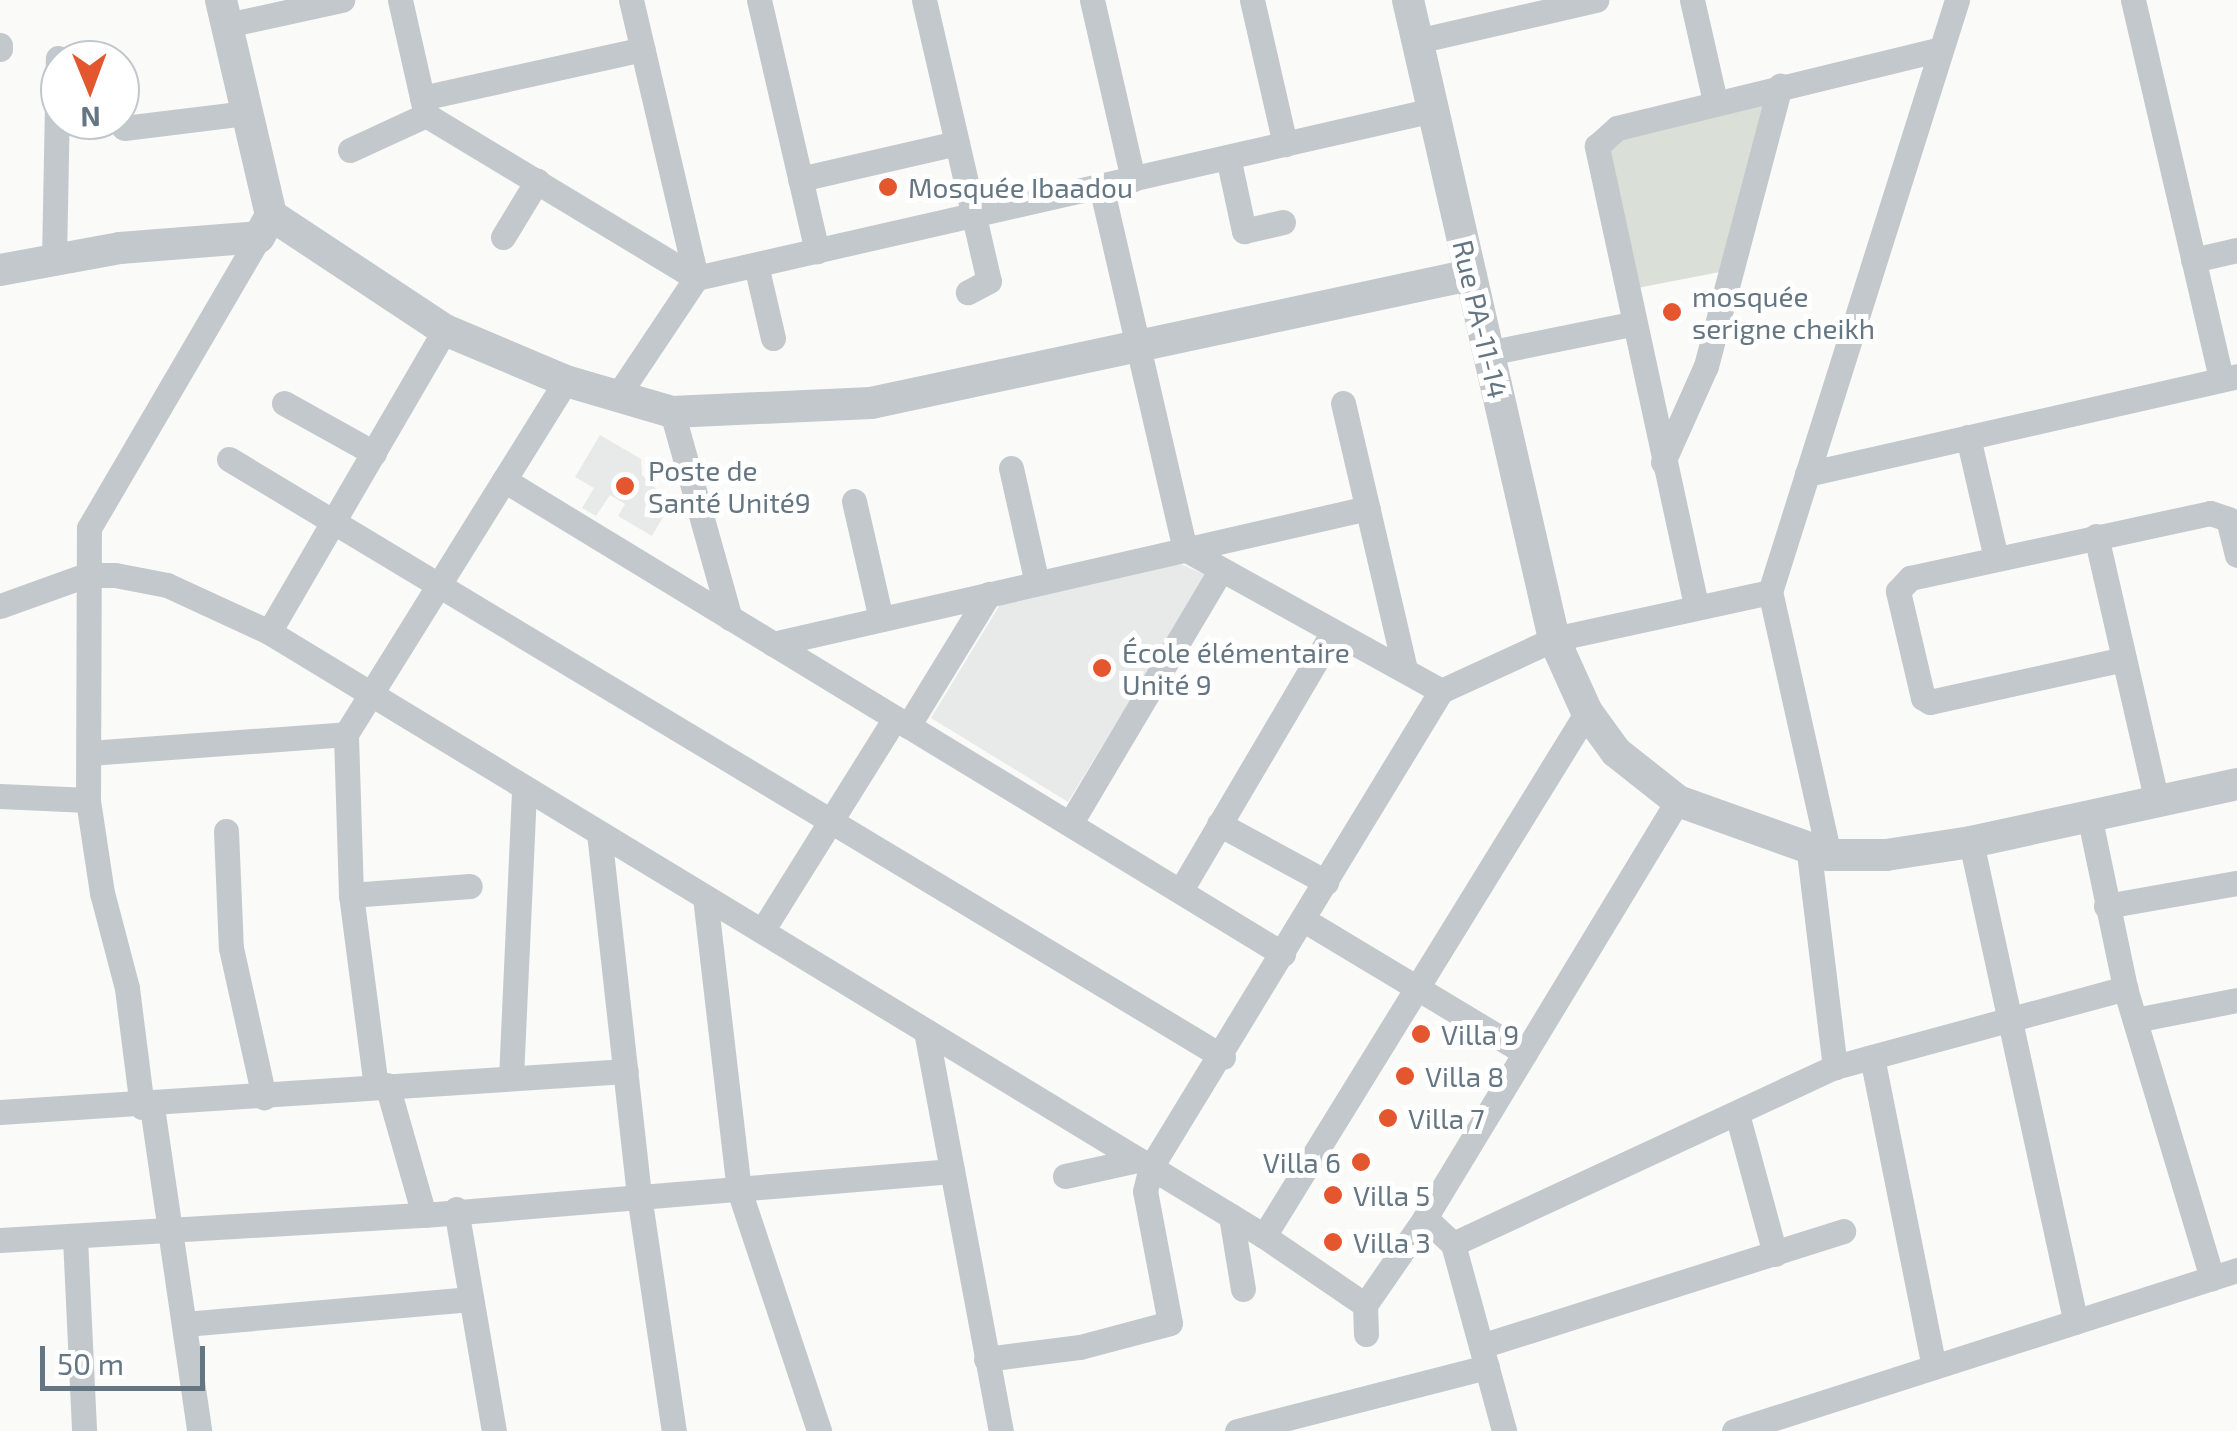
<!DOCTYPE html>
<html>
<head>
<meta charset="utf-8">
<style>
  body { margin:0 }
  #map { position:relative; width:2237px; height:1431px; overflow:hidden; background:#fafaf8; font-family:"Exo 2",sans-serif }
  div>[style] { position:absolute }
  .built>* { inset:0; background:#e8e9e9 }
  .green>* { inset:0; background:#dadfd7 }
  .minor>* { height:25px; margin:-12.5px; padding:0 12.5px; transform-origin:12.5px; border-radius:12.5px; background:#c3c8cc }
  .tertiary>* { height:32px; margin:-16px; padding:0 16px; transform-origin:16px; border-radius:16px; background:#c3c8cc }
  .dots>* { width:28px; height:28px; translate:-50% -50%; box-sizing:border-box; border:5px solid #fff; border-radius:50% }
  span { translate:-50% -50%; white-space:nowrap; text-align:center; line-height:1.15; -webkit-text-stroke:10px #fff; paint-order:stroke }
  .poi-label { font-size:28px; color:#657683 }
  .left { translate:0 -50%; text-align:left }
  .right { translate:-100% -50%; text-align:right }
  .street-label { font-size:28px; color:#657683 }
  .north { position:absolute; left:40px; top:40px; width:100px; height:100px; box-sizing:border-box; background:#fff; border:2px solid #c1c8cd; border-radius:50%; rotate:179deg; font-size:28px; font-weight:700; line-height:40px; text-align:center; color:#657683 }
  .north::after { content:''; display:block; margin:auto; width:35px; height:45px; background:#e4572e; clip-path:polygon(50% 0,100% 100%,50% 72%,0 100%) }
  .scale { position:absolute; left:40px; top:1346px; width:165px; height:45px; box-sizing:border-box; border:5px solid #657683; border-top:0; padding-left:12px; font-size:30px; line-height:35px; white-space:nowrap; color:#657683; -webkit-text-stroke:8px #fff; paint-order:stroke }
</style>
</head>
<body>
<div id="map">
  <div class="built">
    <i style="clip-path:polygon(600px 435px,641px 459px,642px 475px,671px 503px,652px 536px,618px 516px,625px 504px,610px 495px,596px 516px,582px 508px,594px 488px,575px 477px)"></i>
    <i style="clip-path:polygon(1176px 562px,1206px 575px,1068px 802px,931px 718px,1004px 598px)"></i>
  </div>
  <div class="green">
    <i style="clip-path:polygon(1769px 100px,1725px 271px,1632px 289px,1604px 143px)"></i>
  </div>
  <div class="minor">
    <i style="left:400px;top:0;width:118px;rotate:77.3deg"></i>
    <i style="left:426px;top:115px;width:315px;rotate:31.1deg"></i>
    <i style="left:631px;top:0;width:285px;rotate:76.8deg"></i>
    <i style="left:759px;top:0;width:258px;rotate:77deg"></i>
    <i style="left:924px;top:0;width:288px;rotate:77deg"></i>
    <i style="left:989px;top:281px;width:24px;rotate:152deg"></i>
    <i style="left:1092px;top:0;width:184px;rotate:77.1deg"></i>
    <i style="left:1252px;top:0;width:148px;rotate:77.1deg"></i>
    <i style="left:1692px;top:0;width:104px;rotate:77.2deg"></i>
    <i style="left:2133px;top:0;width:389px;rotate:76.9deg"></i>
    <i style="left:227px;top:25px;width:118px;rotate:-12.3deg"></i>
    <i style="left:1417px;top:41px;width:184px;rotate:-12.9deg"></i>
    <i style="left:0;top:45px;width:4px;rotate:90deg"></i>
    <i style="left:422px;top:98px;width:226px;rotate:-12.5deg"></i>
    <i style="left:124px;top:128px;width:124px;rotate:-7deg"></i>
    <i style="left:350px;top:150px;width:84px;rotate:-24.7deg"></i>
    <i style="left:1228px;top:157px;width:76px;rotate:77.8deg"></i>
    <i style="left:1244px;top:231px;width:40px;rotate:-13deg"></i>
    <i style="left:800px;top:179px;width:161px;rotate:-12.9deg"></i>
    <i style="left:1101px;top:186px;width:373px;rotate:77deg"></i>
    <i style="left:1185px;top:549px;width:293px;rotate:29deg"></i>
    <i style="left:503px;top:237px;width:66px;rotate:-58.7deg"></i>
    <i style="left:54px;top:260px;width:202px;rotate:-88.9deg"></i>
    <i style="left:2193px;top:260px;width:45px;rotate:-12.8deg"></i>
    <i style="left:756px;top:265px;width:75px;rotate:76.9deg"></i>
    <i style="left:1488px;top:353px;width:146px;rotate:-11.5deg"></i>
    <i style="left:616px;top:398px;width:144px;rotate:-56.3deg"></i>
    <i style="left:696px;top:278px;width:756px;rotate:-12.84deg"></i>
    <i style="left:284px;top:403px;width:103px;rotate:29.1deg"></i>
    <i style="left:1343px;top:403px;width:274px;rotate:76.9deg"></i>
    <i style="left:672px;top:412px;width:214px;rotate:74.3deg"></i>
    <i style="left:1968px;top:437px;width:124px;rotate:77deg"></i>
    <i style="left:229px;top:459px;width:1160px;rotate:31.03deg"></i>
    <i style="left:1663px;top:462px;width:105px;rotate:-65.9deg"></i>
    <i style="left:1706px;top:366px;width:290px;rotate:-75.2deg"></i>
    <i style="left:1011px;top:468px;width:118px;rotate:77.3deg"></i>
    <i style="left:1807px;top:474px;width:441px;rotate:-12.8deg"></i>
    <i style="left:504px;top:480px;width:912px;rotate:31.32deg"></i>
    <i style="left:854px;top:501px;width:121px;rotate:77.1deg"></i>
    <i style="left:2096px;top:536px;width:273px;rotate:77.1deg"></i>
    <i style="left:1696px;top:605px;width:470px;rotate:-102.2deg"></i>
    <i style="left:1597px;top:146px;width:27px;rotate:-42deg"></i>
    <i style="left:1617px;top:128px;width:333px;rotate:-13.7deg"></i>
    <i style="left:0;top:606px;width:91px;rotate:-19.8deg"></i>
    <i style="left:86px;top:575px;width:29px"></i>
    <i style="left:115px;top:575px;width:53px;rotate:10.9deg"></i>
    <i style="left:167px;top:585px;width:112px;rotate:24.7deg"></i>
    <i style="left:269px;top:632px;width:1164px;rotate:31.26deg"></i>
    <i style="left:1264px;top:1236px;width:122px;rotate:34.3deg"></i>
    <i style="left:269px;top:632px;width:350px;rotate:-59.8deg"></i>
    <i style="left:773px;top:644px;width:610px;rotate:-12.88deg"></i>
    <i style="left:2124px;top:659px;width:199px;rotate:167.5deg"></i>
    <i style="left:1930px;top:702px;width:8px;rotate:-150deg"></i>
    <i style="left:1923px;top:698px;width:110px;rotate:-103.2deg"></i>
    <i style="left:1898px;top:591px;width:18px;rotate:-47deg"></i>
    <i style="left:1910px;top:578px;width:307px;rotate:-12.2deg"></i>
    <i style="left:2210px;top:513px;width:19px;rotate:18deg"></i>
    <i style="left:2228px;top:519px;width:37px;rotate:76deg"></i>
    <i style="left:908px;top:726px;width:155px;rotate:-58.5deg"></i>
    <i style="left:89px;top:753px;width:258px;rotate:-4.2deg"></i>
    <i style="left:0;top:796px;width:88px;rotate:2.6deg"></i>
    <i style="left:2089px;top:815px;width:177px;rotate:78.2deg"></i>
    <i style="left:2125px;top:988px;width:303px;rotate:73.3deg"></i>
    <i style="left:1070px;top:824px;width:295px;rotate:-59.3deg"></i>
    <i style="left:1219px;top:824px;width:122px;rotate:28.5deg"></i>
    <i style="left:226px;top:831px;width:117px;rotate:87.6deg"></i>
    <i style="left:231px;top:948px;width:153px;rotate:77.5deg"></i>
    <i style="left:599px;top:833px;width:364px;rotate:83.7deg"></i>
    <i style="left:639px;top:1195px;width:239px;rotate:81.6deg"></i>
    <i style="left:1971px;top:842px;width:491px;rotate:77.7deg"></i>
    <i style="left:1809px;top:853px;width:216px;rotate:83.1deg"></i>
    <i style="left:1829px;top:855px;width:270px;rotate:-102.6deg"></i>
    <i style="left:1770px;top:592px;width:621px;rotate:-72.47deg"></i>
    <i style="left:1181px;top:890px;width:299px;rotate:-59.5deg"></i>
    <i style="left:351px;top:895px;width:119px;rotate:-4.3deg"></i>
    <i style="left:705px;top:897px;width:295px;rotate:83.4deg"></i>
    <i style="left:739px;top:1190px;width:254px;rotate:71.6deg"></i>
    <i style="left:2106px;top:906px;width:133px;rotate:-10deg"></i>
    <i style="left:1304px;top:920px;width:258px;rotate:31deg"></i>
    <i style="left:762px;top:931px;width:251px;rotate:-58deg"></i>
    <i style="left:2135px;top:1020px;width:104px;rotate:-11.1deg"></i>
    <i style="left:926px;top:1031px;width:407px;rotate:79.4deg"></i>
    <i style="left:1872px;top:1057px;width:316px;rotate:78.7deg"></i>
    <i style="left:511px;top:1078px;width:291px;rotate:-87.4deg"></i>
    <i style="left:387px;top:1085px;width:135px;rotate:74.1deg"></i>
    <i style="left:376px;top:1087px;width:194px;rotate:-97.4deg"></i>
    <i style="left:351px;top:895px;width:161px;rotate:-91.8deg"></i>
    <i style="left:346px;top:734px;width:416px;rotate:-58.1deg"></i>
    <i style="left:142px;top:1107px;width:120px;rotate:-97.2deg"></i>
    <i style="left:127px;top:988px;width:98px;rotate:-104.7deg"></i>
    <i style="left:102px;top:893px;width:94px;rotate:-98.6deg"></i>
    <i style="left:88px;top:800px;width:272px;rotate:-89.8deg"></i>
    <i style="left:89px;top:528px;width:337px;rotate:-59.7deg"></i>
    <i style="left:152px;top:1107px;width:327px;rotate:81.7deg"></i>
    <i style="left:0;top:1112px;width:627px;rotate:-3.75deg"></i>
    <i style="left:1737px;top:1114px;width:145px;rotate:74.8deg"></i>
    <i style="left:1065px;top:1176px;width:75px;rotate:-12.4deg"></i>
    <i style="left:456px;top:1209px;width:225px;rotate:80.3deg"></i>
    <i style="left:1231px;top:1216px;width:74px;rotate:80.7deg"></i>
    <i style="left:1425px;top:1218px;width:38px;rotate:43deg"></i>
    <i style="left:1453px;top:1244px;width:421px;rotate:-24.9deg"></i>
    <i style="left:1835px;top:1067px;width:301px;rotate:-15.2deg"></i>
    <i style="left:1264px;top:1236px;width:616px;rotate:-58.35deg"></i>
    <i style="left:75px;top:1238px;width:193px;rotate:87.3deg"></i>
    <i style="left:0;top:1240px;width:425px;rotate:-3.4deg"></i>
    <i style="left:424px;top:1215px;width:530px;rotate:-4.76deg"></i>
    <i style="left:1453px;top:1244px;width:194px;rotate:74.7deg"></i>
    <i style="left:185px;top:1324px;width:287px;rotate:-5deg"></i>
    <i style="left:1366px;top:1334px;width:29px;rotate:-92deg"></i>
    <i style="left:1365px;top:1305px;width:106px;rotate:-55.4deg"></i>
    <i style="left:1425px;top:1218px;width:488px;rotate:-58.8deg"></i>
    <i style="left:1481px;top:1346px;width:380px;rotate:-17.6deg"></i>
    <i style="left:986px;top:1359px;width:95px;rotate:-7.3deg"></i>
    <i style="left:1080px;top:1347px;width:93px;rotate:-14.9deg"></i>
    <i style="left:1170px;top:1323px;width:134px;rotate:-100.7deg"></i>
    <i style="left:1145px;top:1191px;width:25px;rotate:-76deg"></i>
    <i style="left:1151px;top:1167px;width:557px;rotate:-58.65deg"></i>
    <i style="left:1441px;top:691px;width:124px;rotate:-24.7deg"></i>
    <i style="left:1554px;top:639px;width:221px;rotate:-12.3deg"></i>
    <i style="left:1237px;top:1431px;width:258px;rotate:-14.4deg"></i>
    <i style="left:1734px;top:1431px;width:528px;rotate:-17.75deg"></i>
  </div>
  <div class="tertiary">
    <i style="left:1408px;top:0;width:655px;rotate:77.13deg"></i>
    <i style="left:1554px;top:639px;width:80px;rotate:65.7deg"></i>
    <i style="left:1587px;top:712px;width:49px;rotate:54.1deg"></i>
    <i style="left:1616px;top:752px;width:79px;rotate:38.3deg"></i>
    <i style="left:1678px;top:801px;width:160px;rotate:19.7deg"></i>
    <i style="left:1829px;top:855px;width:57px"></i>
    <i style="left:1886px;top:855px;width:86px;rotate:-8.7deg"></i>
    <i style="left:1971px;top:842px;width:272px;rotate:-12.3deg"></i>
    <i style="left:271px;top:215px;width:209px;rotate:33.5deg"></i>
    <i style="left:445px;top:330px;width:131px;rotate:22.9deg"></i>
    <i style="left:566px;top:381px;width:110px;rotate:16.3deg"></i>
    <i style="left:672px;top:412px;width:199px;rotate:-2.6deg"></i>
    <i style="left:871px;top:403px;width:613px;rotate:-12.06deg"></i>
    <i style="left:0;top:270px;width:122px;rotate:-10.4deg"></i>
    <i style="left:120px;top:248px;width:139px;rotate:-4.5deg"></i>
    <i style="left:259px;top:237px;width:25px;rotate:-61deg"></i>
    <i style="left:271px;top:215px;width:221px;rotate:-103.1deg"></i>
  </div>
  <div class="dots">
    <i style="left:888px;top:187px;background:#e4572e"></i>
    <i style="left:1672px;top:312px;background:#e4572e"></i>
    <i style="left:625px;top:486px;background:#e4572e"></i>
    <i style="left:1102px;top:668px;background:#e4572e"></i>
    <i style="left:1421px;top:1034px;background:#e4572e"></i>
    <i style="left:1405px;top:1076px;background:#e4572e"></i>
    <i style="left:1388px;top:1118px;background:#e4572e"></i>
    <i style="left:1361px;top:1162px;background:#e4572e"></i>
    <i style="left:1333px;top:1195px;background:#e4572e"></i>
    <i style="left:1333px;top:1242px;background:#e4572e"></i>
  </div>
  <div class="poi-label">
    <span class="left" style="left:908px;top:187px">Mosquée Ibaadou</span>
    <span class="left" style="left:1692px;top:312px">mosquée<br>serigne cheikh</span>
    <span class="left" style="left:648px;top:486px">Poste de<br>Santé Unité9</span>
    <span class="left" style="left:1122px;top:668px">École élémentaire<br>Unité 9</span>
    <span class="left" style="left:1441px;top:1034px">Villa 9</span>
    <span class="left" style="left:1425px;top:1076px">Villa 8</span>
    <span class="left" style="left:1408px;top:1118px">Villa 7</span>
    <span class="right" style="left:1341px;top:1162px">Villa 6</span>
    <span class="left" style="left:1353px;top:1195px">Villa 5</span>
    <span class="left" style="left:1353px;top:1242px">Villa 3</span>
  </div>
  <div class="street-label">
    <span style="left:1481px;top:319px;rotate:77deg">Rue PA-11-14</span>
  </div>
  <div class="north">N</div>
  <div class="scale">50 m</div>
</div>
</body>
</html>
